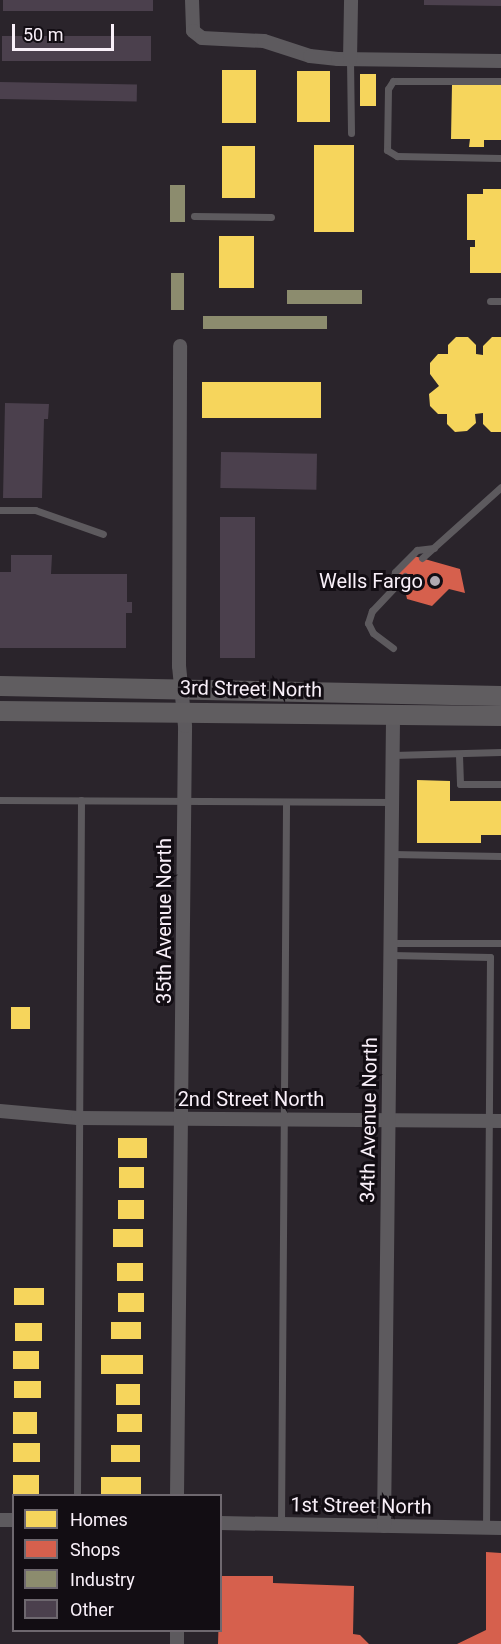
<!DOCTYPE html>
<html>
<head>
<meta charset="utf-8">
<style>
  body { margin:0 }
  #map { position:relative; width:501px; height:1644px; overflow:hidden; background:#2a242b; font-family:Roboto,sans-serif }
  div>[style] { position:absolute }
  .homes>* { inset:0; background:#f6d55c; transform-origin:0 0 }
  .shops>* { inset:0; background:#d6604d }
  .industry>* { inset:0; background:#8c8c6e; transform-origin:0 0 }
  .building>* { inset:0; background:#4b404d; transform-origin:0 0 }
  .service>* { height:7px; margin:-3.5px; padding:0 3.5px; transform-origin:3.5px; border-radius:3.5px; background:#5d5a5e }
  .minor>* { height:14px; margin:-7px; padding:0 7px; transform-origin:7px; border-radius:7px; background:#5d5a5e }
  .secondary>* { height:20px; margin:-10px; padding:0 10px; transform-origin:10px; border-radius:10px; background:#605d60 }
  .dots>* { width:16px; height:16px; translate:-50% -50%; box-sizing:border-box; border:3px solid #120d13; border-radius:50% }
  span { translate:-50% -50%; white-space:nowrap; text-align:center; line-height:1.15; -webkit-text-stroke:6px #120d13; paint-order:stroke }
  .poi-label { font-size:20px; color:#f9f0f9 }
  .right { translate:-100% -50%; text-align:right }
  .street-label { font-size:20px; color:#f9f0f9 }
  .legend { position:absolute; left:12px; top:1494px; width:210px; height:138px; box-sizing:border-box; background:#120d13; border:2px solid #6e686f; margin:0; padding:8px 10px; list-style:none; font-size:18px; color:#f9f0f9 }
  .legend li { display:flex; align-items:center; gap:12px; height:30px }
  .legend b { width:30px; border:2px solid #6e686f }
  .scale { position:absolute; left:12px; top:24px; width:102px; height:27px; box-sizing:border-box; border:3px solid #f9f0f9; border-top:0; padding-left:8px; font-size:18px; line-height:21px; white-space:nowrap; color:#f9f0f9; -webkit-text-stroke:4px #120d13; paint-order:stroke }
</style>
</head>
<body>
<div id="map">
  <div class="homes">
    <i style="left:222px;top:70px;width:34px;height:53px"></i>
    <i style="left:297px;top:71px;width:33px;height:51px"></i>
    <i style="left:360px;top:74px;width:16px;height:32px"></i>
    <i style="clip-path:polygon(452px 84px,501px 85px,501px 140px,484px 140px,484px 147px,469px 147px,470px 139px,451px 139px)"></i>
    <i style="left:314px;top:145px;width:40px;height:87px"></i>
    <i style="left:222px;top:146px;width:33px;height:52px"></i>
    <i style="clip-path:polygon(483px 189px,501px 189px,501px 273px,470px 273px,470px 247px,475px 247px,475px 240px,467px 240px,467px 194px,483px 194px)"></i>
    <i style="left:219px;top:236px;width:35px;height:52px"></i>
    <i style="clip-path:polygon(456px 337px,468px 337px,476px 345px,476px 354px,483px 355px,483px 346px,492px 337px,501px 337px,501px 432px,491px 432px,483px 424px,483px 413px,475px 414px,476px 423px,467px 431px,455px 432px,447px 424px,447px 414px,438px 414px,430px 406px,429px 394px,439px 386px,430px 374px,430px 363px,438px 354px,448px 354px,448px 345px)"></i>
    <i style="left:202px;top:382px;width:119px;height:36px"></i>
    <i style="clip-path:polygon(417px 780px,450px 781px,450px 801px,501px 801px,501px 835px,481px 835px,481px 843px,417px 843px)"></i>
    <i style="left:11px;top:1007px;width:19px;height:22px"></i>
    <i style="left:118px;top:1138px;width:29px;height:20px"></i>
    <i style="left:119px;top:1167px;width:25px;height:21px"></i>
    <i style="left:118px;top:1200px;width:26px;height:19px"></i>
    <i style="left:113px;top:1229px;width:30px;height:18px"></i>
    <i style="left:117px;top:1263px;width:26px;height:18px"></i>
    <i style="left:14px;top:1288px;width:30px;height:17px"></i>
    <i style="left:118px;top:1293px;width:26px;height:19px"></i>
    <i style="left:111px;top:1322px;width:30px;height:17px"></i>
    <i style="left:15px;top:1323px;width:27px;height:18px"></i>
    <i style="left:13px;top:1351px;width:26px;height:18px"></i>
    <i style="left:101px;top:1355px;width:42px;height:19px"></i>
    <i style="left:14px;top:1381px;width:27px;height:17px"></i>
    <i style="left:116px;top:1384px;width:24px;height:21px"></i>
    <i style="left:13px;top:1412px;width:24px;height:22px"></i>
    <i style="left:117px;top:1414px;width:25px;height:18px"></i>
    <i style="left:13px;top:1443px;width:27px;height:19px"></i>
    <i style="left:111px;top:1445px;width:29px;height:17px"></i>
    <i style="left:13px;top:1475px;width:26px;height:19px"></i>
    <i style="left:101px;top:1477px;width:40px;height:17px"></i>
  </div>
  <div class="shops">
    <i style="clip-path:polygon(414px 556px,460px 569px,465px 593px,449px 589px,432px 606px,407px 599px,404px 584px,411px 578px,396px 573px)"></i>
    <i style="clip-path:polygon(486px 1552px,501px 1553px,501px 1644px,457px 1644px,486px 1630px)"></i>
    <i style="clip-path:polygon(220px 1576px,273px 1576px,273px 1583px,354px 1586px,353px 1634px,360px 1635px,369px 1644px,218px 1644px)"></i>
  </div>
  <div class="industry">
    <i style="left:170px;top:185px;width:15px;height:37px"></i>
    <i style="left:171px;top:273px;width:13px;height:37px"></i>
    <i style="left:287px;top:290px;width:75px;height:14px"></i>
    <i style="left:203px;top:316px;width:124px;height:13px"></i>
  </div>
  <div class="building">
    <i style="left:3px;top:0;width:150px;height:11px"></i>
    <i style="clip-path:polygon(424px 0,501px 0,501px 6px,424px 5px)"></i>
    <i style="left:2px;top:36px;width:149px;height:25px"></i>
    <i style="left:0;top:82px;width:137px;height:17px;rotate:1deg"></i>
    <i style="clip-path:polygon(5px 403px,49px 404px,48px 419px,44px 419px,42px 498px,3px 498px)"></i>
    <i style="left:221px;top:452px;width:96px;height:36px;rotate:1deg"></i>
    <i style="left:220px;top:517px;width:35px;height:141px"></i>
    <i style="clip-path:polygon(11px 555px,52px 555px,51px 574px,127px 574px,127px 602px,132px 602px,132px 613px,126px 613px,126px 648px,0 648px,0 572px,11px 572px)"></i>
  </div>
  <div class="service">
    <i style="left:350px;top:60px;width:73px;rotate:89.2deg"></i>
    <i style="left:501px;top:81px;width:108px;rotate:180deg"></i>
    <i style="left:393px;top:81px;width:9px;rotate:122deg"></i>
    <i style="left:388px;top:89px;width:61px;rotate:90.9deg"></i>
    <i style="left:387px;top:150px;width:12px;rotate:31deg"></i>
    <i style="left:397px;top:156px;width:104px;rotate:1.1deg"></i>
    <i style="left:194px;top:216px;width:77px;rotate:0.7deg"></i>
    <i style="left:490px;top:301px;width:11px"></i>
    <i style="left:0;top:510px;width:35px"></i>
    <i style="left:35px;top:510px;width:72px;rotate:19.4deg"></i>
    <i style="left:422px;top:558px;width:106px;rotate:-41.9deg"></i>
    <i style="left:392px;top:589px;width:17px;rotate:-80deg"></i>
    <i style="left:395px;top:572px;width:31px;rotate:-45deg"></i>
    <i style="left:417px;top:550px;width:17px;rotate:-7deg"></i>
    <i style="left:393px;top:648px;width:25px;rotate:-143deg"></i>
    <i style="left:373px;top:633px;width:11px;rotate:-117deg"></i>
    <i style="left:368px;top:623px;width:13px;rotate:-72deg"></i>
    <i style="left:372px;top:611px;width:48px;rotate:-46.7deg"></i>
    <i style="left:393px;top:755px;width:108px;rotate:-1.6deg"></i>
    <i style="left:459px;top:755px;width:29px;rotate:88deg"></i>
    <i style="left:460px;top:784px;width:41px"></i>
    <i style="left:0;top:800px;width:393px;rotate:0.3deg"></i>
    <i style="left:392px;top:854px;width:109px;rotate:1.1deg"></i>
    <i style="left:391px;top:943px;width:110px"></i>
    <i style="left:391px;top:955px;width:99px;rotate:1.2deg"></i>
    <i style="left:490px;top:957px;width:571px;rotate:90.4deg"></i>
    <i style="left:77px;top:1496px;width:696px;rotate:-89.67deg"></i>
    <i style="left:281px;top:1524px;width:722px;rotate:-89.6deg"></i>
  </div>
  <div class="minor">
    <i style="left:192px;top:0;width:31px;rotate:88deg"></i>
    <i style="left:193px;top:31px;width:11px;rotate:38deg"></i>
    <i style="left:202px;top:38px;width:62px;rotate:2.8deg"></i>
    <i style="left:264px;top:41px;width:48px;rotate:18.1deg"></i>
    <i style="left:310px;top:56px;width:28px;rotate:6deg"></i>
    <i style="left:338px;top:59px;width:163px;rotate:0.7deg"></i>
    <i style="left:350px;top:60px;width:60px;rotate:-89deg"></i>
    <i style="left:0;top:1111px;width:78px;rotate:5.1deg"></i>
    <i style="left:78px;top:1118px;width:423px;rotate:0.4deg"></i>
    <i style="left:177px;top:1496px;width:770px;rotate:-89.4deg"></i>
    <i style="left:185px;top:726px;width:60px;rotate:-95.7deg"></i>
    <i style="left:179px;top:666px;width:320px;rotate:-89.8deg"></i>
    <i style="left:0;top:1520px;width:14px"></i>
    <i style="left:220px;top:1523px;width:281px;rotate:1deg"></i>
    <i style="left:384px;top:1526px;width:811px;rotate:-89.36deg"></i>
    <i style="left:177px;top:1630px;width:14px;rotate:90deg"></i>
  </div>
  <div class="secondary">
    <i style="left:0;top:686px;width:501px;rotate:1.14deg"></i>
    <i style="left:0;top:711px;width:501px;rotate:0.57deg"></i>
  </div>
  <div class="dots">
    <i style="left:435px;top:581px;background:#b1a9b1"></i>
  </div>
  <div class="poi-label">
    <span class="right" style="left:423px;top:581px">Wells Fargo</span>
  </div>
  <div class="street-label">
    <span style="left:251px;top:689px;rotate:1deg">3rd Street North</span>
    <span style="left:164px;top:921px;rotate:-90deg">35th Avenue North</span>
    <span style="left:251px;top:1099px">2nd Street North</span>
    <span style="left:369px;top:1120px;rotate:-89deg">34th Avenue North</span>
    <span style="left:361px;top:1506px;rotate:1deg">1st Street North</span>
  </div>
  <ul class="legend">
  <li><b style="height:16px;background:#f6d55c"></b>Homes</li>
  <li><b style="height:16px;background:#d6604d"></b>Shops</li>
  <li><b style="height:16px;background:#8c8c6e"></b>Industry</li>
  <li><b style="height:16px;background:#4b404d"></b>Other</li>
  </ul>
  <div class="scale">50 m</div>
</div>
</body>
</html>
